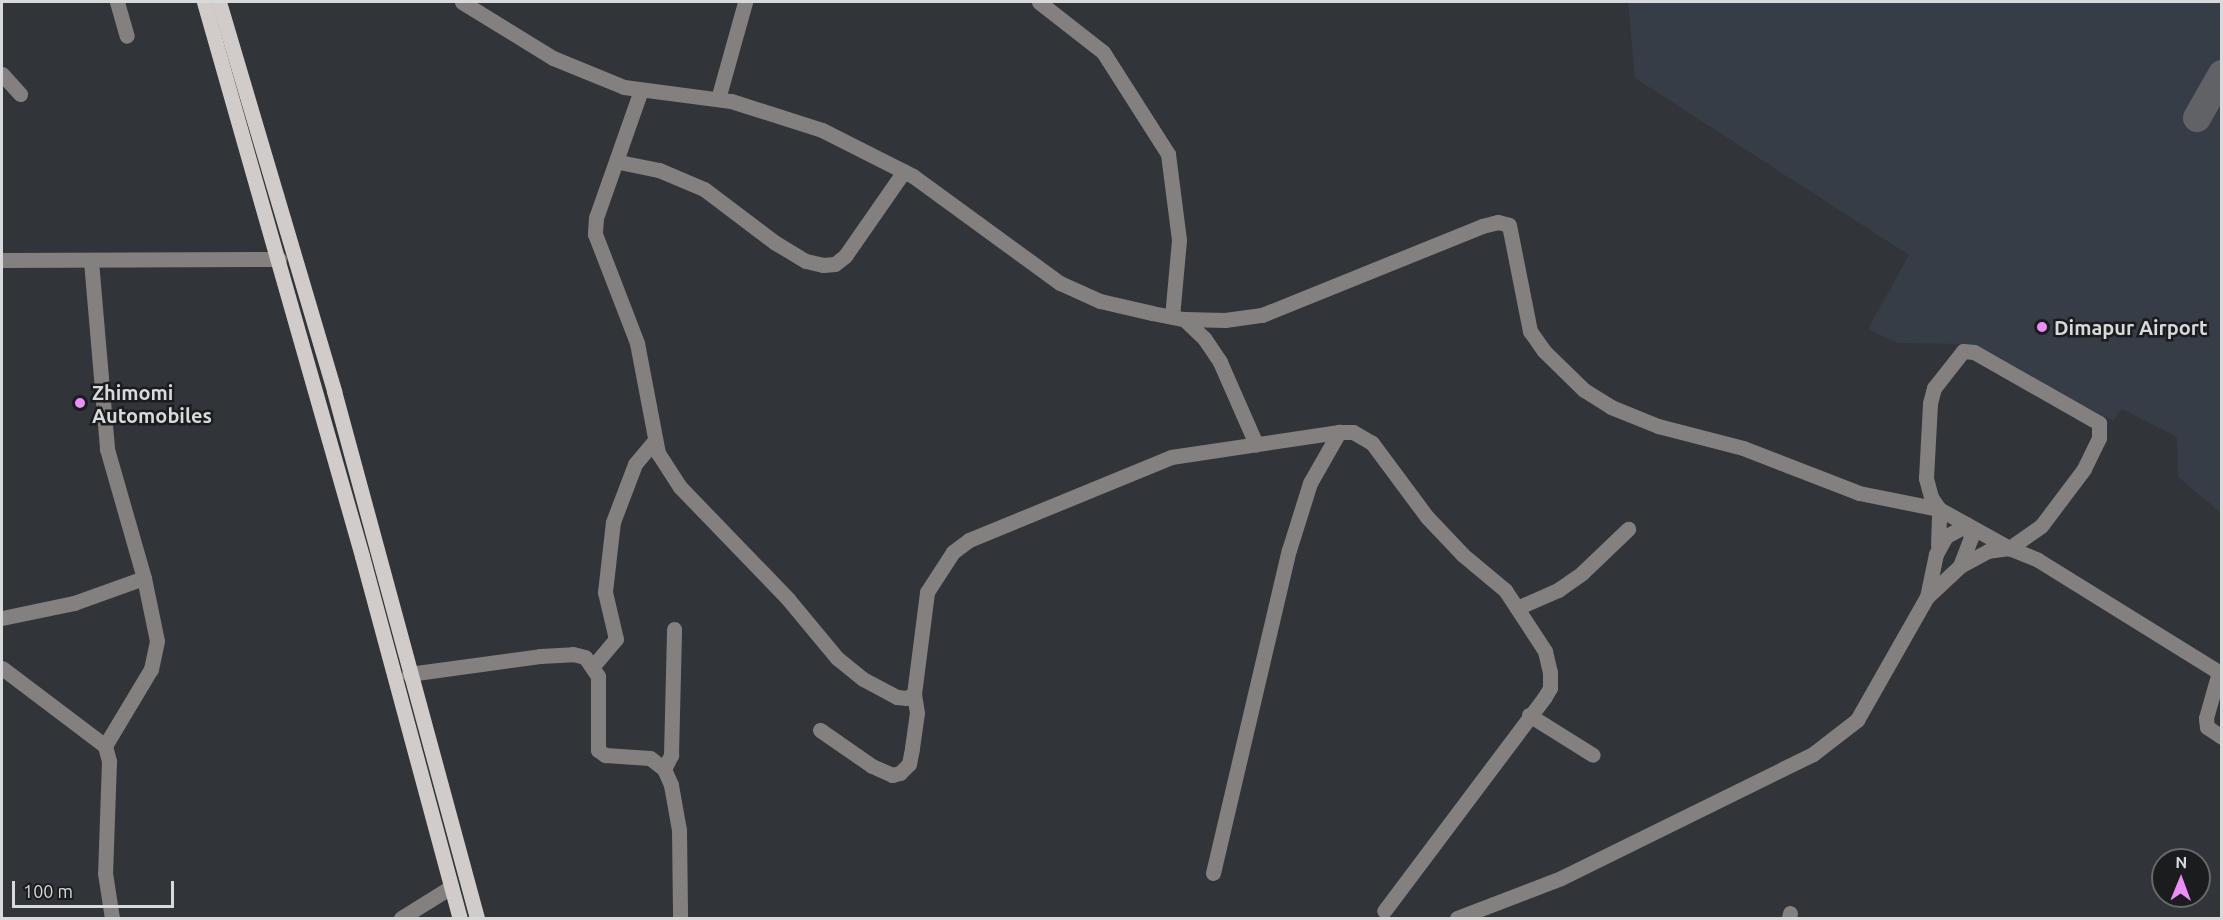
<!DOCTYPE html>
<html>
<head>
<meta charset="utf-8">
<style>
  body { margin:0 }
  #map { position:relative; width:2223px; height:920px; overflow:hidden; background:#313438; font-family:Ubuntu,sans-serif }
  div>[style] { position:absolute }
  .built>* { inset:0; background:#373d47 }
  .taxiway>* { height:28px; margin:-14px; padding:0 14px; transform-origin:14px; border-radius:14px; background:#606266 }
  .minor>* { height:15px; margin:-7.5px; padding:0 7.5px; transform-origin:7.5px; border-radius:7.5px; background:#83807f }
  .major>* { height:15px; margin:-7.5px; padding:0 7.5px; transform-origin:7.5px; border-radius:7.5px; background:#d1cbc9 }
  .dots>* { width:16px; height:16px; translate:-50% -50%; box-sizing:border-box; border:3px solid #1a1c1e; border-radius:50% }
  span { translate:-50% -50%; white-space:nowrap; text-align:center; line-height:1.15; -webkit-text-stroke:5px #1a1c1e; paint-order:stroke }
  .poi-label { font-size:20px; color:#d7d9db; font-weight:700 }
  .left { translate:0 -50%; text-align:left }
  .frame { position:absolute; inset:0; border:3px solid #d7d9db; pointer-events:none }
  .north { position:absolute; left:2151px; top:848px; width:60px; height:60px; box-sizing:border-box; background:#1a1c1e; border:2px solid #66686a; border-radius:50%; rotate:1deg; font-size:16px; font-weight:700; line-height:24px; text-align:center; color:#d7d9db }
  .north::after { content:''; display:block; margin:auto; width:21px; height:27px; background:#ed8cfa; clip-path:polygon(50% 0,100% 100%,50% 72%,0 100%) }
  .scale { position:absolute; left:12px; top:881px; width:162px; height:27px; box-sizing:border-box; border:3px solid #d7d9db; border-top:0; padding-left:8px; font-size:18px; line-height:21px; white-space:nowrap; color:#d7d9db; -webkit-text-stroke:4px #1a1c1e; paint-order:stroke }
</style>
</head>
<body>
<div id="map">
  <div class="built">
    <i style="clip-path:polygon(1628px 2px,2221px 2px,2221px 513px,2178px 477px,2177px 437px,2122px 409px,2113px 421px,1966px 344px,1897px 343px,1868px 329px,1909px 255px,1635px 78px)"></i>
  </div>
  <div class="taxiway">
    <i style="left:2197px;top:118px;width:51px;rotate:-60.4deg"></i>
  </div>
  <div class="minor">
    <i style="left:117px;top:2px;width:35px;rotate:74deg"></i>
    <i style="left:462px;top:2px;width:107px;rotate:31.6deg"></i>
    <i style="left:553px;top:58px;width:77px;rotate:22.2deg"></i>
    <i style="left:624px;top:87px;width:108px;rotate:7.5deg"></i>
    <i style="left:731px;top:101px;width:96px;rotate:17.7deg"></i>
    <i style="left:822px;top:130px;width:102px;rotate:26.8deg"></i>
    <i style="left:913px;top:176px;width:182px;rotate:36.1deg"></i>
    <i style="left:1060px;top:283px;width:44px;rotate:24.2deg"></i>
    <i style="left:1100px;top:301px;width:53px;rotate:13deg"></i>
    <i style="left:1152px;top:313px;width:33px;rotate:11deg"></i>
    <i style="left:1184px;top:319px;width:41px;rotate:1.4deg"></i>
    <i style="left:1225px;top:320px;width:37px;rotate:-8deg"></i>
    <i style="left:1262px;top:315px;width:237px;rotate:-22deg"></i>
    <i style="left:1482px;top:226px;width:16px;rotate:-14deg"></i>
    <i style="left:1498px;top:222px;width:11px;rotate:15deg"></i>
    <i style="left:1509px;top:225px;width:108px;rotate:78.8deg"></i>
    <i style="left:1530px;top:331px;width:24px;rotate:55deg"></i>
    <i style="left:1544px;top:351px;width:56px;rotate:44.3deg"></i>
    <i style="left:1584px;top:390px;width:32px;rotate:32deg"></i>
    <i style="left:1611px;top:407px;width:51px;rotate:22deg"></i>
    <i style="left:1658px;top:426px;width:88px;rotate:14.5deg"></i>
    <i style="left:1743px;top:448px;width:124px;rotate:21.2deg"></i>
    <i style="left:1859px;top:493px;width:82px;rotate:11.3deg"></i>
    <i style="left:1939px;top:509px;width:80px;rotate:29.1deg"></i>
    <i style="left:2009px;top:548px;width:31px;rotate:22deg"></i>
    <i style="left:2038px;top:560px;width:216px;rotate:31.8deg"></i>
    <i style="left:1039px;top:2px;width:81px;rotate:38deg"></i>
    <i style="left:1103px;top:52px;width:121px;rotate:57.5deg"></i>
    <i style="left:1168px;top:154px;width:87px;rotate:82.7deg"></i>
    <i style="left:1179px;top:240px;width:77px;rotate:95.2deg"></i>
    <i style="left:2px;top:74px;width:27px;rotate:48deg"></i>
    <i style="left:641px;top:90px;width:136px;rotate:109.4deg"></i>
    <i style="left:596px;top:218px;width:16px;rotate:94deg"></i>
    <i style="left:595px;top:234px;width:117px;rotate:68.9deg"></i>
    <i style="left:637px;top:343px;width:112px;rotate:79.2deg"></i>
    <i style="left:658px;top:453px;width:40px;rotate:57.1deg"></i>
    <i style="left:680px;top:487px;width:156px;rotate:46deg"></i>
    <i style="left:788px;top:599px;width:77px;rotate:50.3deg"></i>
    <i style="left:837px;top:658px;width:33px;rotate:39deg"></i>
    <i style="left:863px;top:679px;width:38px;rotate:28deg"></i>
    <i style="left:897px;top:697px;width:10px;rotate:6deg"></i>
    <i style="left:907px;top:698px;width:8px;rotate:-30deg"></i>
    <i style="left:914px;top:694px;width:103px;rotate:-82.7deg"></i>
    <i style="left:927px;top:592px;width:48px;rotate:-57deg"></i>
    <i style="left:953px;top:552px;width:20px;rotate:-37deg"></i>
    <i style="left:969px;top:540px;width:218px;rotate:-22.3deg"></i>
    <i style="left:1171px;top:457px;width:170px;rotate:-8.5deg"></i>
    <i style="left:1339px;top:432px;width:14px"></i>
    <i style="left:1353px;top:432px;width:22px;rotate:30deg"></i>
    <i style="left:1372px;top:443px;width:92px;rotate:53.4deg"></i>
    <i style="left:1427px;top:517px;width:52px;rotate:46.5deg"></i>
    <i style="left:1463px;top:555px;width:55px;rotate:39.8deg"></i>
    <i style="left:1505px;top:590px;width:73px;rotate:56.7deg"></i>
    <i style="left:1545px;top:651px;width:22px;rotate:77deg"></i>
    <i style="left:1550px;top:672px;width:16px;rotate:90deg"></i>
    <i style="left:1550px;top:688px;width:12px;rotate:121deg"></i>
    <i style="left:1544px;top:698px;width:266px;rotate:126.9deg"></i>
    <i style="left:718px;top:99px;width:101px;rotate:-74.4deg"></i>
    <i style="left:619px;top:162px;width:41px;rotate:11.3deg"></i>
    <i style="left:659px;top:170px;width:49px;rotate:22.9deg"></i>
    <i style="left:704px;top:189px;width:88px;rotate:37.1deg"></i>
    <i style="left:774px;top:242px;width:37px;rotate:31deg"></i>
    <i style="left:806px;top:261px;width:17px;rotate:13deg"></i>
    <i style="left:823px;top:265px;width:12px;rotate:-5deg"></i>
    <i style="left:835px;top:264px;width:13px;rotate:-39deg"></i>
    <i style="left:845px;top:256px;width:103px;rotate:-55.2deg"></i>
    <i style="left:2px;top:260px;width:277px;rotate:-0.2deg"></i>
    <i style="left:91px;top:261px;width:189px;rotate:85.1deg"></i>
    <i style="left:107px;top:449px;width:134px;rotate:74deg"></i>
    <i style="left:144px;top:578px;width:64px;rotate:78.3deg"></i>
    <i style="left:157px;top:641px;width:29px;rotate:102deg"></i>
    <i style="left:151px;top:669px;width:90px;rotate:120.9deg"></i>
    <i style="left:1184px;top:319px;width:28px;rotate:44deg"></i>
    <i style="left:1204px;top:338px;width:29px;rotate:56deg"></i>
    <i style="left:1220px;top:362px;width:90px;rotate:66.3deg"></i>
    <i style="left:1938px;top:545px;width:36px;rotate:-88deg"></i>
    <i style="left:1939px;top:509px;width:14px;rotate:-124deg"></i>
    <i style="left:1931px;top:497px;width:20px;rotate:-105deg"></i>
    <i style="left:1926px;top:478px;width:75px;rotate:-86.9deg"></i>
    <i style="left:1930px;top:403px;width:16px;rotate:-75deg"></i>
    <i style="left:1934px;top:388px;width:47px;rotate:-51.9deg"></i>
    <i style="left:1963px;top:351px;width:11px;rotate:5deg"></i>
    <i style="left:1974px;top:352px;width:144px;rotate:29.6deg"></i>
    <i style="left:2099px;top:423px;width:15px;rotate:90deg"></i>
    <i style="left:2099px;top:438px;width:34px;rotate:116deg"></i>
    <i style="left:2084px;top:469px;width:71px;rotate:127deg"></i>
    <i style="left:2041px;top:526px;width:39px;rotate:145deg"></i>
    <i style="left:2009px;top:548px;width:21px;rotate:172deg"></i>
    <i style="left:1988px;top:551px;width:32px;rotate:152deg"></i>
    <i style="left:1517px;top:608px;width:45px;rotate:-23.7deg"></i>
    <i style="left:1558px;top:590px;width:29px;rotate:-35deg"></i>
    <i style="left:1582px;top:573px;width:64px;rotate:-43.7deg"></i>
    <i style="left:2px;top:618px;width:74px;rotate:-11.8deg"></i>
    <i style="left:74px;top:603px;width:74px;rotate:-19.7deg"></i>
    <i style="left:594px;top:665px;width:34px;rotate:-50deg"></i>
    <i style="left:616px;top:639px;width:48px;rotate:-103.2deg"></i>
    <i style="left:605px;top:592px;width:70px;rotate:-83.5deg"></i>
    <i style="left:613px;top:522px;width:62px;rotate:-69.2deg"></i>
    <i style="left:635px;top:464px;width:31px;rotate:-50deg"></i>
    <i style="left:2px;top:668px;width:129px;rotate:37.1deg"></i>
    <i style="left:105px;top:746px;width:16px;rotate:75deg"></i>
    <i style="left:109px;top:761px;width:112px;rotate:92deg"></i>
    <i style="left:105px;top:873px;width:46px;rotate:81.2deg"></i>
    <i style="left:2219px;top:672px;width:48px;rotate:105.8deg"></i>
    <i style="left:2206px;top:718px;width:9px;rotate:84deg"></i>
    <i style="left:2207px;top:727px;width:18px;rotate:34deg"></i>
    <i style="left:409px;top:674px;width:132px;rotate:-7.8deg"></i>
    <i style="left:540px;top:656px;width:33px;rotate:-3deg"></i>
    <i style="left:573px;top:654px;width:12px;rotate:14deg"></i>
    <i style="left:585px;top:657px;width:23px;rotate:56deg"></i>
    <i style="left:598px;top:676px;width:74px;rotate:90deg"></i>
    <i style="left:598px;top:750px;width:9px;rotate:36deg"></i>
    <i style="left:605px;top:755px;width:45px;rotate:3.8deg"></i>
    <i style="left:650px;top:758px;width:18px;rotate:38deg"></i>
    <i style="left:664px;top:769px;width:17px;rotate:66deg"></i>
    <i style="left:671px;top:785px;width:46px;rotate:79.9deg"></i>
    <i style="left:679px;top:830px;width:88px;rotate:89.3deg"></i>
    <i style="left:1529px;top:715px;width:75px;rotate:32deg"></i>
    <i style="left:820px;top:730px;width:63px;rotate:34.7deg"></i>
    <i style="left:872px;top:766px;width:22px;rotate:24deg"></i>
    <i style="left:892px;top:775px;width:8px;rotate:-14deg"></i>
    <i style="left:900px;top:773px;width:13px;rotate:-45deg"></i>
    <i style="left:909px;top:764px;width:16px;rotate:-79deg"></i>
    <i style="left:912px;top:748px;width:35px;rotate:-82deg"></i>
    <i style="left:917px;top:713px;width:19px;rotate:-99deg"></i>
    <i style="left:664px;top:769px;width:16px;rotate:-63deg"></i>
    <i style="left:671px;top:755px;width:126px;rotate:-88.6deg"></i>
    <i style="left:1213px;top:873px;width:332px;rotate:-76.8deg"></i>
    <i style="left:1289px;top:550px;width:70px;rotate:-72.6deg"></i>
    <i style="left:1310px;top:483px;width:59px;rotate:-60.4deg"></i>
    <i style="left:401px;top:918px;width:59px;rotate:-31.8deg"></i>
    <i style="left:1457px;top:918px;width:111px;rotate:-21deg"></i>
    <i style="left:1561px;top:878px;width:281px;rotate:-26.2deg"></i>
    <i style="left:1813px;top:754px;width:56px;rotate:-37.7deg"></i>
    <i style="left:1857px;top:720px;width:142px;rotate:-60.4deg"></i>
    <i style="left:1927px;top:597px;width:45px;rotate:-43.2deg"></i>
    <i style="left:1960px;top:566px;width:31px;rotate:-69deg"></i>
    <i style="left:1971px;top:537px;width:13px;rotate:-108deg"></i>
    <i style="left:1967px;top:525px;width:24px;rotate:152deg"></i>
    <i style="left:1946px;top:536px;width:21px;rotate:119deg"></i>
    <i style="left:1936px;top:554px;width:44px;rotate:101.8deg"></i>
    <i style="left:1789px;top:918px;width:5px;rotate:-79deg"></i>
  </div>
  <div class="major">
    <i style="left:204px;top:2px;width:576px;rotate:74.08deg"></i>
    <i style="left:362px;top:556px;width:375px;rotate:74.9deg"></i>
    <i style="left:219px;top:2px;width:406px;rotate:73.5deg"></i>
    <i style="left:334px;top:391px;width:546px;rotate:74.82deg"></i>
  </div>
  <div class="dots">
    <i style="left:2042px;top:327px;background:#ed8cfa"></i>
    <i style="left:80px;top:403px;background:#ed8cfa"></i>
  </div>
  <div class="poi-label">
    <span class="left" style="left:2054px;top:327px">Dimapur Airport</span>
    <span class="left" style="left:92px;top:404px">Zhimomi<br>Automobiles</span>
  </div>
  <div class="frame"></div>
  <div class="north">N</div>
  <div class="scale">100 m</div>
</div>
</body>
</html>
